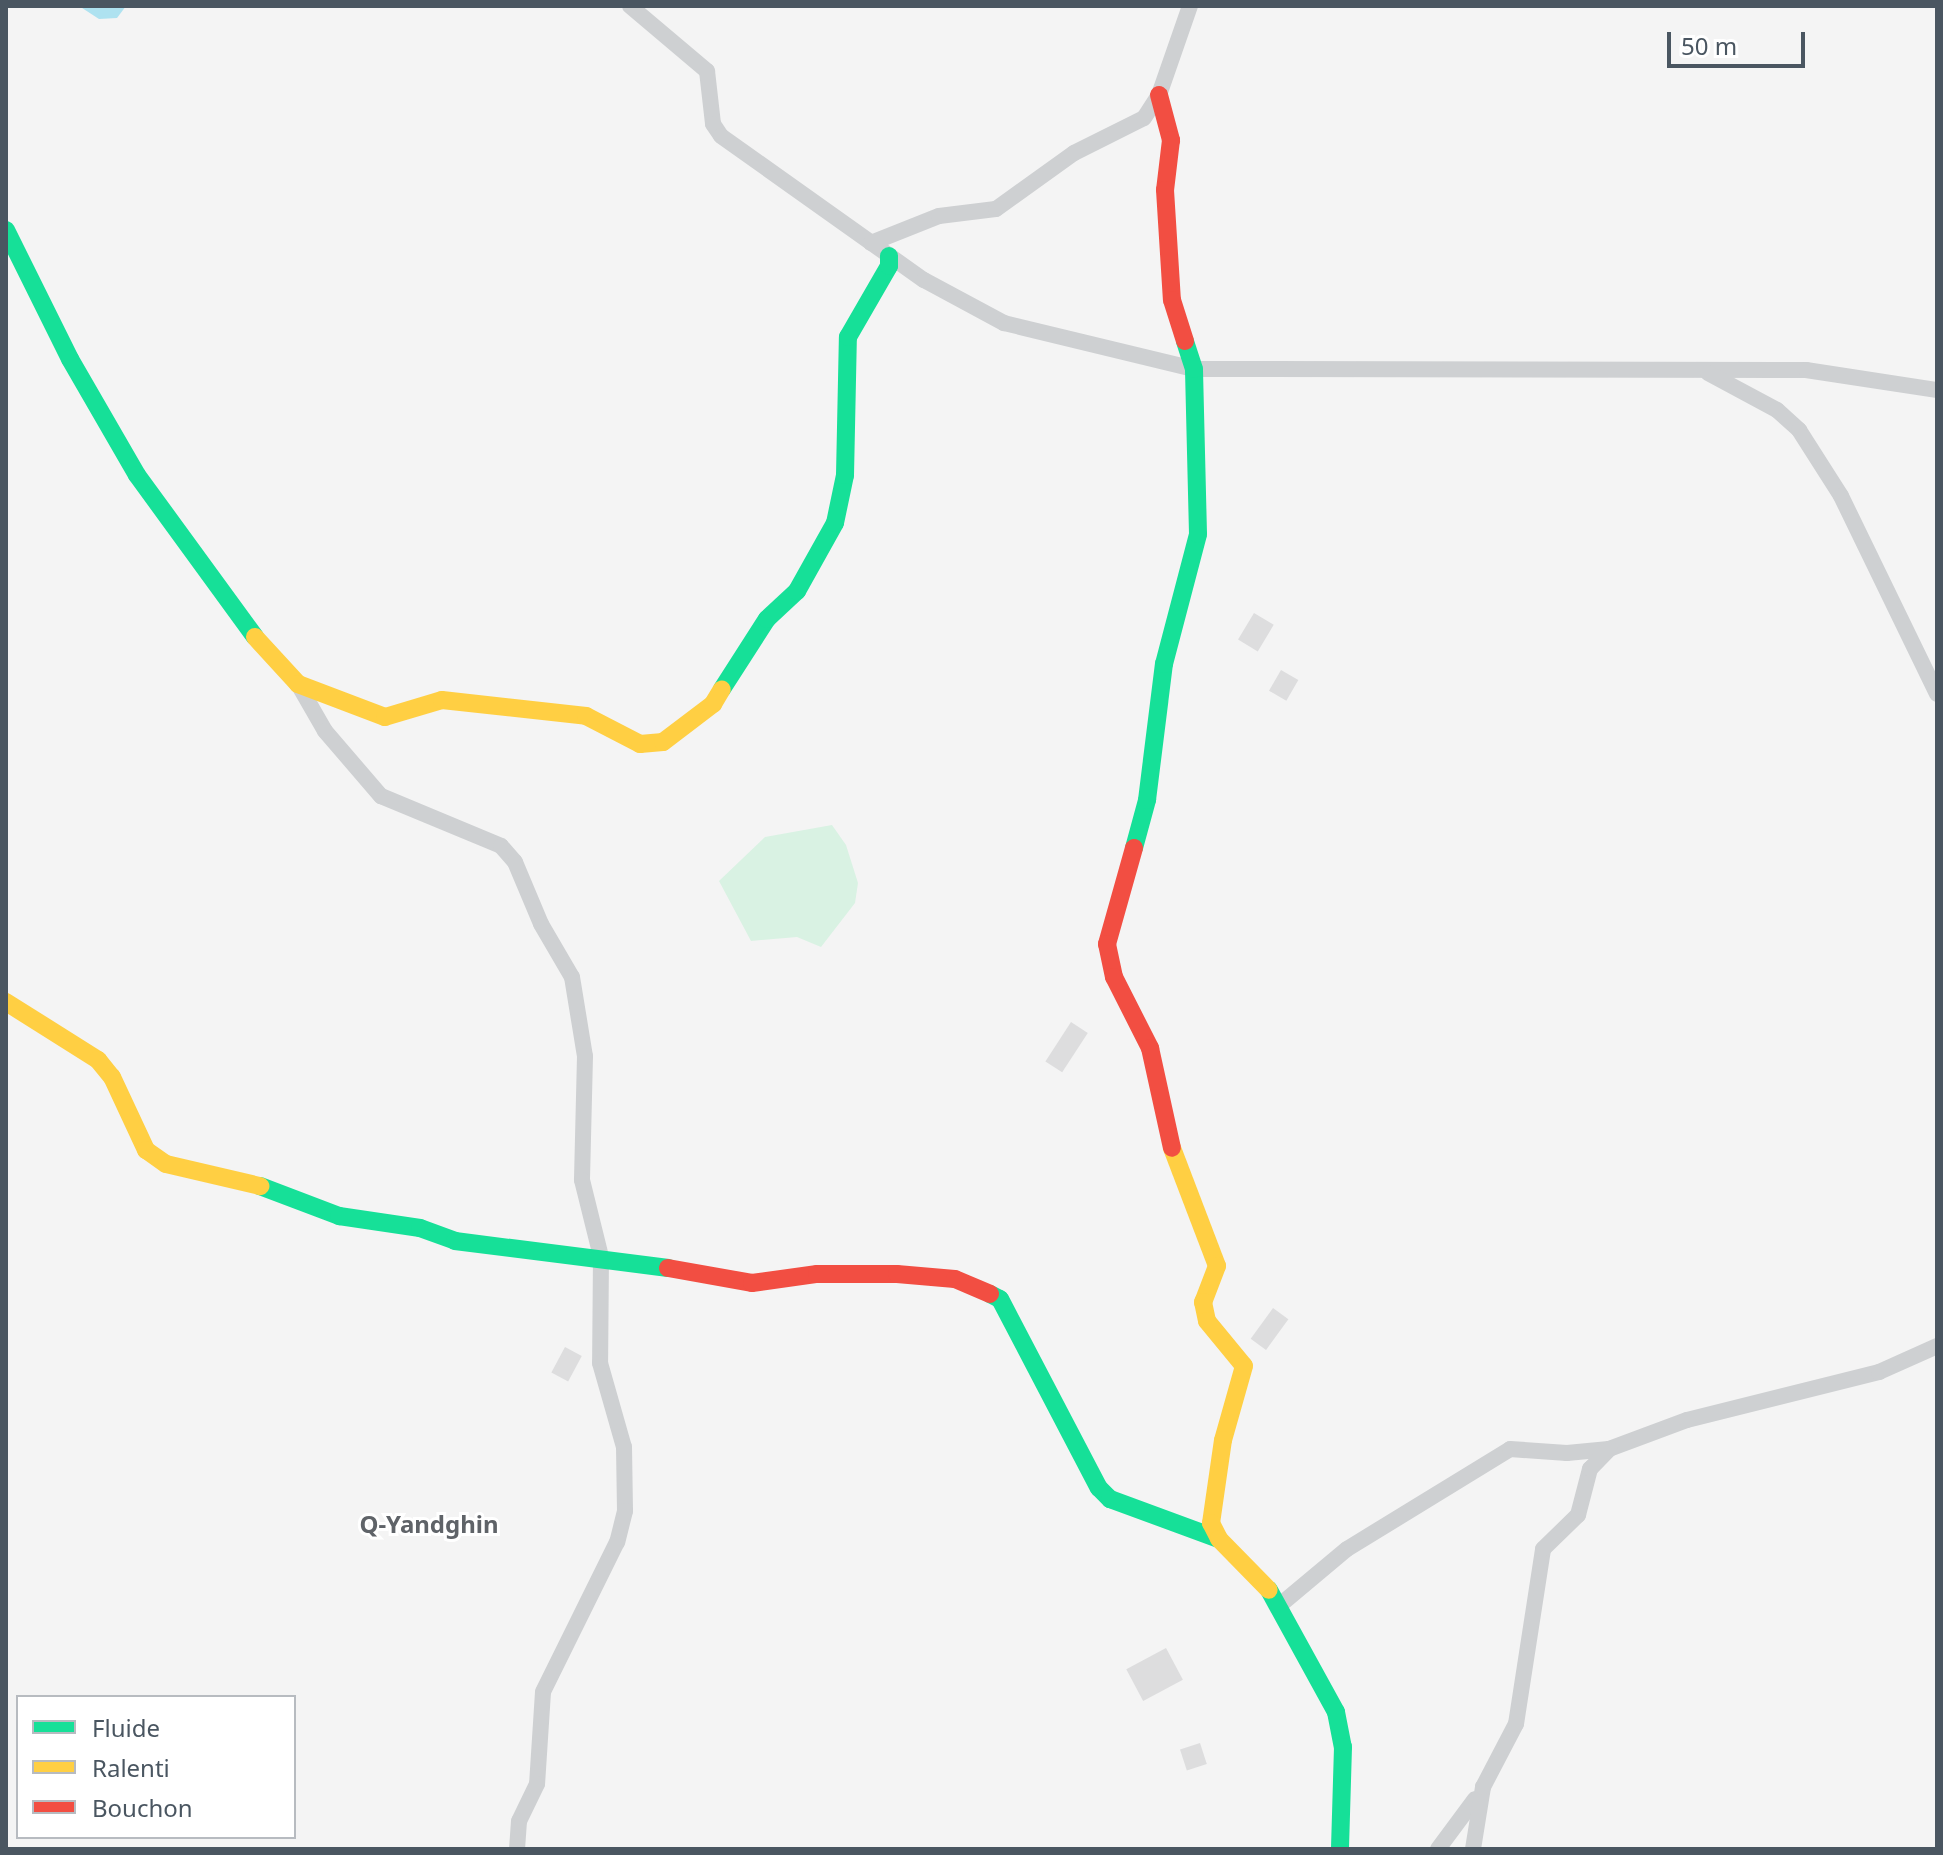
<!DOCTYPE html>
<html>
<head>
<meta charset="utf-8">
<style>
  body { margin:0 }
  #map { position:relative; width:1943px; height:1855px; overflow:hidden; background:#f4f4f4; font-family:"Noto Sans",sans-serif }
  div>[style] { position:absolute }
  .green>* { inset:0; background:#d9f2e3 }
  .water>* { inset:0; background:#aee2f0 }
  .building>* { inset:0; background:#ddddde; transform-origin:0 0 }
  .street>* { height:16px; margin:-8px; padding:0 8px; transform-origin:8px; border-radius:8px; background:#ced0d2 }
  .fast>* { height:18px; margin:-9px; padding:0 9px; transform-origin:9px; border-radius:9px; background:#16e098 }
  .slow>* { height:18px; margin:-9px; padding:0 9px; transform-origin:9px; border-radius:9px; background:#ffcf43 }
  .jam>* { height:18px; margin:-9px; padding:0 9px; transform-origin:9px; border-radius:9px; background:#f24e42 }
  span { translate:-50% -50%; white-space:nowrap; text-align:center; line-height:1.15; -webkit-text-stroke:6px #fff; paint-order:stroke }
  .quarter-label { font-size:24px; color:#5f6368; font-weight:700 }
  .frame { position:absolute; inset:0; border:8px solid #4a5661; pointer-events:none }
  .legend { position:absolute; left:16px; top:1695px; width:280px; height:144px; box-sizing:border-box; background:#fff; border:2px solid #b7bbc0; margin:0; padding:10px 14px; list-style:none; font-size:24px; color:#4a5661 }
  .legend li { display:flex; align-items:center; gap:16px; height:40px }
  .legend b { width:40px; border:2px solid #b7bbc0 }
  .scale { position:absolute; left:1667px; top:32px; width:138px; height:36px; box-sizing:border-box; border:4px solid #4a5661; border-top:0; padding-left:10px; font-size:24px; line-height:28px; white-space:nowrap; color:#4a5661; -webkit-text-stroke:6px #fff; paint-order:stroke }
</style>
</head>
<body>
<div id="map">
  <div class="green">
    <i style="clip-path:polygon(832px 825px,846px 845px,858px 883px,855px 903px,821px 947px,797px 937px,751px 941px,719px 881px,765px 837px)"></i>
  </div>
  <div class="water">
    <i style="clip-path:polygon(79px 6px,126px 6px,117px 18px,99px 19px)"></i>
  </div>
  <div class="building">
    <i style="left:1254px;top:613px;width:23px;height:31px;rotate:31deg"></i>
    <i style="left:1281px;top:670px;width:20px;height:24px;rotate:30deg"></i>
    <i style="left:1071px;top:1022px;width:20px;height:47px;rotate:33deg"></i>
    <i style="left:1273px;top:1308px;width:19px;height:38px;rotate:36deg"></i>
    <i style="left:565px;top:1347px;width:19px;height:29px;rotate:28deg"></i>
    <i style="left:1166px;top:1648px;width:36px;height:45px;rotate:62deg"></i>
    <i style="left:1200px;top:1743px;width:22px;height:21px;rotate:72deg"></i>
  </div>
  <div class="street">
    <i style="left:630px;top:6px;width:101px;rotate:40.2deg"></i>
    <i style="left:707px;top:71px;width:53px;rotate:83.5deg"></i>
    <i style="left:713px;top:124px;width:14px;rotate:56deg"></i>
    <i style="left:721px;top:136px;width:249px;rotate:35.4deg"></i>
    <i style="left:924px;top:280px;width:91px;rotate:28.3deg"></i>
    <i style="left:1004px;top:323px;width:195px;rotate:13.6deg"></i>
    <i style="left:1194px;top:369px;width:612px;rotate:0.09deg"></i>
    <i style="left:1806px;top:370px;width:133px;rotate:8.7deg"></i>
    <i style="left:871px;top:243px;width:73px;rotate:-21.7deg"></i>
    <i style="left:939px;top:216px;width:57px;rotate:-7deg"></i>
    <i style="left:996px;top:209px;width:96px;rotate:-35.7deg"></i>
    <i style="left:1074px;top:153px;width:78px;rotate:-26.6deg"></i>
    <i style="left:1144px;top:118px;width:27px;rotate:-57deg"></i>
    <i style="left:1159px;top:95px;width:94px;rotate:-70.8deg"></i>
    <i style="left:1708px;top:373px;width:78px;rotate:28.2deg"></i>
    <i style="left:1777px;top:410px;width:30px;rotate:42deg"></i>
    <i style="left:1799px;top:430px;width:78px;rotate:57.5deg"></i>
    <i style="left:1841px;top:496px;width:220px;rotate:64.1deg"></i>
    <i style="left:298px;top:684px;width:54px;rotate:60.1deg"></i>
    <i style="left:325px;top:731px;width:86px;rotate:49.3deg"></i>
    <i style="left:381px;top:796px;width:130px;rotate:22.6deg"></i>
    <i style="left:501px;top:846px;width:21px;rotate:49deg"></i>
    <i style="left:515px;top:862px;width:67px;rotate:67.2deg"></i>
    <i style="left:541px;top:924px;width:61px;rotate:59.7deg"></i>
    <i style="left:572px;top:977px;width:80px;rotate:80.7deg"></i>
    <i style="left:585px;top:1056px;width:124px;rotate:91.4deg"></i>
    <i style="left:582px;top:1180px;width:79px;rotate:76.1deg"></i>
    <i style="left:601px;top:1257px;width:106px;rotate:90.5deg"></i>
    <i style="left:600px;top:1363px;width:87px;rotate:74.1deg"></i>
    <i style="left:624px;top:1447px;width:64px;rotate:89.1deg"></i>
    <i style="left:625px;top:1511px;width:32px;rotate:104deg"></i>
    <i style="left:617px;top:1542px;width:167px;rotate:116.3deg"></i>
    <i style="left:543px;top:1692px;width:92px;rotate:93.7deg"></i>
    <i style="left:537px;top:1784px;width:41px;rotate:115.9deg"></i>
    <i style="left:519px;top:1821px;width:28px;rotate:94deg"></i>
    <i style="left:1280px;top:1605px;width:87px;rotate:-39.9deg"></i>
    <i style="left:1347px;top:1549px;width:191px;rotate:-31.5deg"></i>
    <i style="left:1510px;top:1449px;width:57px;rotate:4deg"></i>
    <i style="left:1567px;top:1453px;width:42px;rotate:-5.4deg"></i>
    <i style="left:1609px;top:1449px;width:83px;rotate:-20.4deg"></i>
    <i style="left:1687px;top:1420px;width:198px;rotate:-14deg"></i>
    <i style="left:1879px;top:1372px;width:64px;rotate:-24.1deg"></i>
    <i style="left:1438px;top:1849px;width:62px;rotate:-53.5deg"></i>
    <i style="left:1473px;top:1849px;width:63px;rotate:-80.8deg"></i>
    <i style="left:1483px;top:1787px;width:71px;rotate:-62.4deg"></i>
    <i style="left:1516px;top:1724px;width:177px;rotate:-81.2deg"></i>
    <i style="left:1543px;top:1549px;width:49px;rotate:-44.2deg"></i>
    <i style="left:1578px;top:1515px;width:48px;rotate:-75.4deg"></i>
    <i style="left:1590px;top:1469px;width:28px;rotate:-46deg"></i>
  </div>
  <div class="fast">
    <i style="left:6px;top:230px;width:144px;rotate:63.6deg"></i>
    <i style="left:70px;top:359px;width:134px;rotate:60deg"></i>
    <i style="left:137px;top:475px;width:200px;rotate:53.9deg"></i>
    <i style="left:722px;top:689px;width:83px;rotate:-57.3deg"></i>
    <i style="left:767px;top:619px;width:41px;rotate:-43deg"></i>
    <i style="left:797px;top:591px;width:78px;rotate:-60.8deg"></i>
    <i style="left:835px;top:523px;width:49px;rotate:-78.2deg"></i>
    <i style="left:845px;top:475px;width:138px;rotate:-88.8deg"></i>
    <i style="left:848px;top:337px;width:82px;rotate:-60deg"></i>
    <i style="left:889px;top:266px;width:10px;rotate:-90deg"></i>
    <i style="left:1134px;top:848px;width:50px;rotate:-74.8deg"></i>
    <i style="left:1147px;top:800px;width:137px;rotate:-82.9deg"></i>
    <i style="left:1164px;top:664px;width:134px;rotate:-75.3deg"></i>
    <i style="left:1198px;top:534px;width:165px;rotate:-91.4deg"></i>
    <i style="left:1194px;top:369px;width:29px;rotate:-108deg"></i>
    <i style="left:260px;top:1186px;width:85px;rotate:20.8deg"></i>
    <i style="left:339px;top:1216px;width:82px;rotate:8.4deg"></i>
    <i style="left:420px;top:1228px;width:37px;rotate:20deg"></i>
    <i style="left:455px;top:1241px;width:215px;rotate:7.2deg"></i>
    <i style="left:990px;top:1294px;width:11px;rotate:27deg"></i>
    <i style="left:1000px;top:1299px;width:213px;rotate:62.4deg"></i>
    <i style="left:1099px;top:1488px;width:16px;rotate:45deg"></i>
    <i style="left:1110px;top:1499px;width:116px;rotate:20.2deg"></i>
    <i style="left:1269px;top:1590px;width:139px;rotate:61.2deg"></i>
    <i style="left:1336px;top:1712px;width:36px;rotate:79deg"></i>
    <i style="left:1343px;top:1747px;width:102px;rotate:91.7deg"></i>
  </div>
  <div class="slow">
    <i style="left:255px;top:637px;width:64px;rotate:47.5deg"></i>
    <i style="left:298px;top:684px;width:93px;rotate:20.8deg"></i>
    <i style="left:385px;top:717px;width:59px;rotate:-16.6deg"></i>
    <i style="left:442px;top:700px;width:145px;rotate:6.3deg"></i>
    <i style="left:586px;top:716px;width:61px;rotate:27.4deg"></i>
    <i style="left:640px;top:744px;width:23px;rotate:-5deg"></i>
    <i style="left:663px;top:742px;width:63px;rotate:-37.2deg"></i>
    <i style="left:713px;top:704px;width:17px;rotate:-59deg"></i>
    <i style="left:6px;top:1002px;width:109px;rotate:32.2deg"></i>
    <i style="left:98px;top:1060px;width:22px;rotate:51deg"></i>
    <i style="left:112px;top:1077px;width:81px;rotate:65deg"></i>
    <i style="left:146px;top:1150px;width:24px;rotate:35deg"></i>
    <i style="left:166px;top:1164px;width:97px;rotate:13.2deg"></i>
    <i style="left:1172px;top:1148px;width:126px;rotate:69.1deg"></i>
    <i style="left:1217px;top:1266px;width:39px;rotate:111deg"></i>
    <i style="left:1203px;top:1302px;width:19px;rotate:78deg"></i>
    <i style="left:1207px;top:1321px;width:58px;rotate:50.6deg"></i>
    <i style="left:1244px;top:1366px;width:77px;rotate:105.8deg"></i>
    <i style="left:1223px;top:1440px;width:84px;rotate:98.2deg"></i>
    <i style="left:1211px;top:1523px;width:18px;rotate:63deg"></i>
    <i style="left:1219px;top:1539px;width:71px;rotate:45.6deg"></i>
  </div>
  <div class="jam">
    <i style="left:1159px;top:95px;width:47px;rotate:75.1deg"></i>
    <i style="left:1171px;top:140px;width:50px;rotate:96.8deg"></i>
    <i style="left:1165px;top:190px;width:110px;rotate:86.4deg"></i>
    <i style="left:1172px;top:300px;width:43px;rotate:72.4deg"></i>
    <i style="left:1134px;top:848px;width:100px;rotate:105.7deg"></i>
    <i style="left:1107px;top:944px;width:34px;rotate:78deg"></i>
    <i style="left:1114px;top:977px;width:80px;rotate:63.1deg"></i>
    <i style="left:1150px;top:1048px;width:102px;rotate:77.6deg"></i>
    <i style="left:668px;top:1268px;width:85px;rotate:10.1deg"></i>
    <i style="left:752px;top:1283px;width:66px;rotate:-7.9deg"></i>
    <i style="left:817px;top:1274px;width:80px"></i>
    <i style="left:897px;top:1274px;width:58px;rotate:4.9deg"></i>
    <i style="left:955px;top:1279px;width:38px;rotate:23deg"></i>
  </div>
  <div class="quarter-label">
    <span style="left:429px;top:1524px">Q-Yandghin</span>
  </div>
  <div class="frame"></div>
  <ul class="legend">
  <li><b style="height:10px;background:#16e098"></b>Fluide</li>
  <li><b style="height:10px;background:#ffcf43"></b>Ralenti</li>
  <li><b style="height:10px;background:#f24e42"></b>Bouchon</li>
  </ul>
  <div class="scale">50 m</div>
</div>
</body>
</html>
